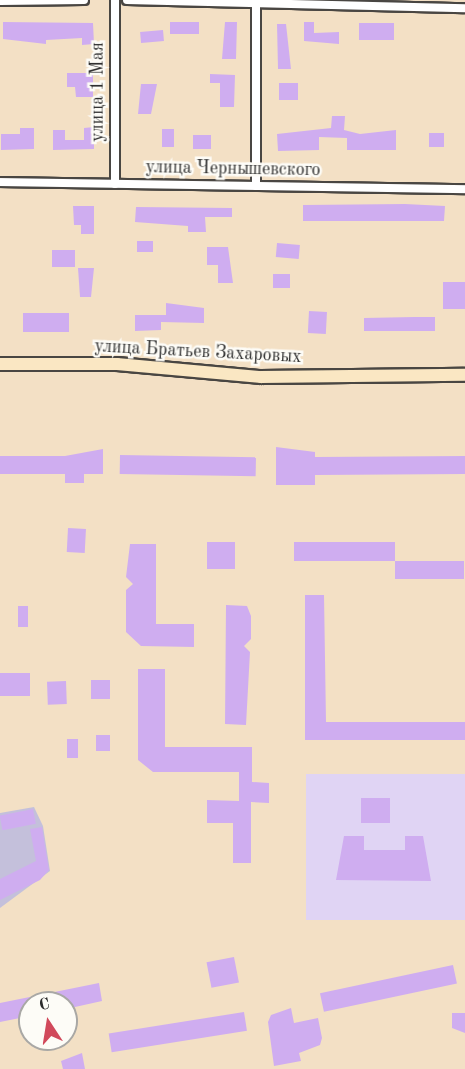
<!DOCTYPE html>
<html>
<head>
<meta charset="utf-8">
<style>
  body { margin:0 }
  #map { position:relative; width:465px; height:1069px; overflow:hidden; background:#f3e0c5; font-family:"Old Standard TT",serif }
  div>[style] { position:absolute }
  .built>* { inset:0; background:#e0d4f4; transform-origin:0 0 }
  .industrial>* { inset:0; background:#c4c0db }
  .building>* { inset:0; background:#cfadf0; transform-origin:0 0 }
  .roads { filter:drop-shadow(2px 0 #494642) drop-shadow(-2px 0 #494642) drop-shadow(0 2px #494642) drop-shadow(0 -2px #494642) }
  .street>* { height:8px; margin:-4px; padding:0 4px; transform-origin:4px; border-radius:4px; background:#fff }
  .secondary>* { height:12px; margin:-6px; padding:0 6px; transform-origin:6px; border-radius:6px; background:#fae7c3 }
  span { translate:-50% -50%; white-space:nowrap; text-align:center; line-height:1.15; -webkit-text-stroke:5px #fdfcf7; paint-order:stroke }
  .street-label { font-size:18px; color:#2b2b2b }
  .north { position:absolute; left:18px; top:991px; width:60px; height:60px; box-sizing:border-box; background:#fdfcf7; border:2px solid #a9a8a5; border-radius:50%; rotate:348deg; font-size:16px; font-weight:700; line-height:24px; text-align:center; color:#2b2b2b }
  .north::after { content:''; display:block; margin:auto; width:21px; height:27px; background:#d1495b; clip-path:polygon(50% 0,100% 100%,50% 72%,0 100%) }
</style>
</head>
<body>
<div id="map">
  <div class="built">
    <i style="left:465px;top:774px;width:146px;height:159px;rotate:90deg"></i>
  </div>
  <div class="industrial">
    <i style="clip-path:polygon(34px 807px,43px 826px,50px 871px,0 908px,0 813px)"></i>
  </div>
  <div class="building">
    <i style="clip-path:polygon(3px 22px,93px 23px,94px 44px,82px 45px,82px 38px,46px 40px,46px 44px,3px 39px)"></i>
    <i style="left:199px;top:22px;width:12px;height:29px;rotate:90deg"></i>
    <i style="clip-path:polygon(225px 22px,237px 22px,236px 59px,222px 59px)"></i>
    <i style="clip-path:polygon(304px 22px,314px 22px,314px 33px,339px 32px,339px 44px,304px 41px)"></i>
    <i style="left:394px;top:23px;width:17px;height:35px;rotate:90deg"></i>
    <i style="clip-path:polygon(277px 24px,286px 24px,291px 69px,278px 69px)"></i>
    <i style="left:163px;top:30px;width:11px;height:23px;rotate:85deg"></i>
    <i style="clip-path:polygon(67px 73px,93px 73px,93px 97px,76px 97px,75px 87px,67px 87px)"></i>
    <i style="clip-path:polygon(210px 74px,235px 75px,234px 107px,220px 107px,220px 83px,210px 83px)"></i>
    <i style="left:279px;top:83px;width:19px;height:17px"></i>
    <i style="clip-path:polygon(141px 84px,157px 84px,151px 114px,138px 114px)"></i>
    <i style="clip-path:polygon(332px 116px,345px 116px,344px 130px,360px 134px,396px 130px,396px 150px,347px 150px,347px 138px,319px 137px,319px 150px,278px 151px,277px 134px,331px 128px)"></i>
    <i style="clip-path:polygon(94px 127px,94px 149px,53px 150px,53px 130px,65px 130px,65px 140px,84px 140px,84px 128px)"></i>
    <i style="clip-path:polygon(20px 128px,34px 128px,34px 149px,1px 150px,1px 134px,20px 134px)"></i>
    <i style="left:162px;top:129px;width:12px;height:18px"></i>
    <i style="left:429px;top:133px;width:15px;height:14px"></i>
    <i style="left:193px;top:135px;width:18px;height:14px"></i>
    <i style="clip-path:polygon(405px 204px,445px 206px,444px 221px,303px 221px,303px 205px)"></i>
    <i style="clip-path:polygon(73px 206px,94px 206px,94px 234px,81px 234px,81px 225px,74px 225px)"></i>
    <i style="clip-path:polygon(136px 207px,232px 208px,232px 217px,205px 217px,206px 232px,188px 232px,188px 226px,135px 222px)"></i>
    <i style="left:137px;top:241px;width:16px;height:11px"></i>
    <i style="left:277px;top:243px;width:23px;height:14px;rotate:5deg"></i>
    <i style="clip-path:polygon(207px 247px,228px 247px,233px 283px,218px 283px,218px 265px,207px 265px)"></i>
    <i style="left:52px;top:250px;width:23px;height:17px"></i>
    <i style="clip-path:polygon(78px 268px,94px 268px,91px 297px,80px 297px)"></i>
    <i style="left:273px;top:274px;width:17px;height:14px"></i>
    <i style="left:465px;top:282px;width:27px;height:22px;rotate:90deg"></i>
    <i style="clip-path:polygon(166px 303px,204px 308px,204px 323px,161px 322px,161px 330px,135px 331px,135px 315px,166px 315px)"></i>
    <i style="left:309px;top:311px;width:18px;height:22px;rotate:3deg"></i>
    <i style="left:69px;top:313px;width:19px;height:46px;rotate:90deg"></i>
    <i style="clip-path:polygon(414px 317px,435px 317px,435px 331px,364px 331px,364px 318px)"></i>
    <i style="clip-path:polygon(276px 447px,315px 452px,315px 457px,465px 456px,465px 474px,315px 475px,315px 485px,276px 485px)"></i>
    <i style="clip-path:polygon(103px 449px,103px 474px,84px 474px,84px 483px,65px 483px,65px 474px,0 474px,0 456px,65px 456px)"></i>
    <i style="left:120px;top:455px;width:136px;height:19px;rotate:1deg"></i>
    <i style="left:68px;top:528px;width:18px;height:24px;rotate:3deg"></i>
    <i style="left:207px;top:542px;width:28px;height:27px"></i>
    <i style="left:294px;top:542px;width:101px;height:19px"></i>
    <i style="clip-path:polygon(130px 544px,156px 544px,156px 624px,194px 624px,194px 647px,141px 646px,126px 632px,126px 590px,133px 584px,126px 577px)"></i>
    <i style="left:395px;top:561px;width:69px;height:18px"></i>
    <i style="clip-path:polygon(305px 595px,324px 595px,326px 722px,465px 722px,465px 740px,305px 740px)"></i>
    <i style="clip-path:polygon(226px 605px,247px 606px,251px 616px,251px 639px,244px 646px,250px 652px,246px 725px,225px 724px)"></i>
    <i style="left:18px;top:606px;width:10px;height:21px"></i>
    <i style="clip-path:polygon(138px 669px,165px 669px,165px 747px,252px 747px,252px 782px,269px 783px,269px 803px,251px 802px,251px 863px,233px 863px,233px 823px,207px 823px,207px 800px,239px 801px,239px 772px,153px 772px,138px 760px)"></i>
    <i style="left:0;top:673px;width:30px;height:23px"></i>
    <i style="left:91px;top:680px;width:19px;height:19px"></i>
    <i style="left:66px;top:681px;width:23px;height:19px;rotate:88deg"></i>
    <i style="left:96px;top:735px;width:14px;height:16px"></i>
    <i style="left:67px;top:739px;width:11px;height:19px"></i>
    <i style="left:361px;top:798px;width:29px;height:25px"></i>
    <i style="left:33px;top:809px;width:15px;height:34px;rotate:79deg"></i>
    <i style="clip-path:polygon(42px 827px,49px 870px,40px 880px,0 900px,0 879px,36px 861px,30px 829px)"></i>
    <i style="clip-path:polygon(344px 836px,364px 836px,364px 850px,405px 850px,405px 836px,423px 836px,431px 881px,336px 880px)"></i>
    <i style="left:234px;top:957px;width:26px;height:28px;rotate:79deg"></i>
    <i style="left:453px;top:965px;width:19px;height:136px;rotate:78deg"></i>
    <i style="clip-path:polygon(99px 983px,102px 1001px,66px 1009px,66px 1003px,30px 1003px,30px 1016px,0 1022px,0 1003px)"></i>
    <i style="clip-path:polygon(291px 1008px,294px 1023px,318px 1018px,322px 1038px,320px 1045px,299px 1053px,301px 1061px,274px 1066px,268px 1022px,271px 1015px)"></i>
    <i style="left:244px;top:1012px;width:19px;height:137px;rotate:81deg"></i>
    <i style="clip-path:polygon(452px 1013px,465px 1013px,465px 1033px,452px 1028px)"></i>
    <i style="clip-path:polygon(82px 1053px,85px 1069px,63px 1069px,61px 1061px)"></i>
  </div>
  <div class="roads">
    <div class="street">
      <i style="left:115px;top:0;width:184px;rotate:90deg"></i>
      <i style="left:127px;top:0;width:338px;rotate:1.4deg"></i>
      <i style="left:0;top:1px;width:84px;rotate:-0.7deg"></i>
      <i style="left:0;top:182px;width:465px;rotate:0.9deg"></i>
      <i style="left:256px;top:186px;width:186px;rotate:-90deg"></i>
    </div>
    <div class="secondary">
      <i style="left:0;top:364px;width:117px"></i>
      <i style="left:117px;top:364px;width:145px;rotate:5.2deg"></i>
      <i style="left:261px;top:377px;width:204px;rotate:-0.6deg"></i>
    </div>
  </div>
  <div class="street-label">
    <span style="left:98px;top:92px;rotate:-90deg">улица 1 Мая</span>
    <span style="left:233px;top:169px;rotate:1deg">улица Чернышевского</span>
    <span style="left:198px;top:352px;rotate:3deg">улица Братьев Захаровых</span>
  </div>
  <div class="north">С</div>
</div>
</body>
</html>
